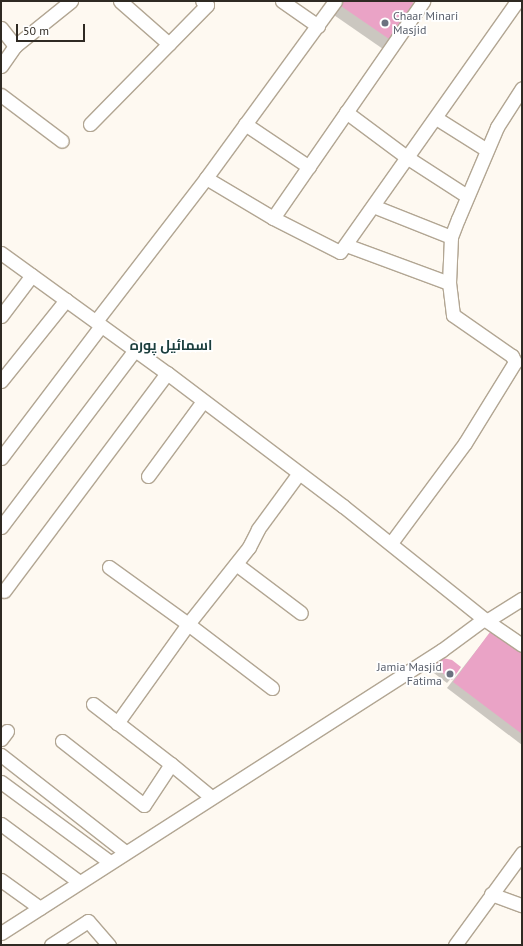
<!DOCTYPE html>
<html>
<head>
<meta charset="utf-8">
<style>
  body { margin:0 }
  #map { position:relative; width:523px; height:946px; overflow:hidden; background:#fef9f1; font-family:"PT Sans",Cairo,sans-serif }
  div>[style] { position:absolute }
  .shadow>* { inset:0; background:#0003 }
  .building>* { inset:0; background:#eaa3c6 }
  .roads { filter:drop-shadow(1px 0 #b2a693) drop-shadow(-1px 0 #b2a693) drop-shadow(0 1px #b2a693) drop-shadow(0 -1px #b2a693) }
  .minor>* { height:13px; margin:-6.5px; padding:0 6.5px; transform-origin:6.5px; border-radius:6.5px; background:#fff }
  .dots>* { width:11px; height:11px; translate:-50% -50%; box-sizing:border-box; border:2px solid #fff; border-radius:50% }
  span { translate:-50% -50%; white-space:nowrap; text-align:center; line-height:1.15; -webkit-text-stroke:3.5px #fff; paint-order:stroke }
  .worship-label { font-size:12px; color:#5b616d }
  .left { translate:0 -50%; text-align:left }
  .right { translate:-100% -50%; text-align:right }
  .quarter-label { font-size:14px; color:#1b3e3d; font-weight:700 }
  .frame { position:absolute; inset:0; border:2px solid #2f2a23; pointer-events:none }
  .scale { position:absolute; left:16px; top:24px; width:69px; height:18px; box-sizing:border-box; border:2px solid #2f2a23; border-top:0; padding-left:5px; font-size:12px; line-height:14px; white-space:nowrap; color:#2f2a23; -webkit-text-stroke:3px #fff; paint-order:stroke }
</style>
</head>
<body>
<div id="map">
  <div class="shadow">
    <i style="clip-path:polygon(339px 1px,409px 1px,415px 5px,383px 49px,331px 13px)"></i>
    <i style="clip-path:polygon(493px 629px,522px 650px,522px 745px,447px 688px)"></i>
    <i style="clip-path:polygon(429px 664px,460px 668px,447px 683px,426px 667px)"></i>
  </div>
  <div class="building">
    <i style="clip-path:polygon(341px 1px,411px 1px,417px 5px,392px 41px,338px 4px)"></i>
    <i style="clip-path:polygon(493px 628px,522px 649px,522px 734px,453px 682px)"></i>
    <i style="clip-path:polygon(443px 658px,452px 660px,461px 667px,452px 680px,429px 663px)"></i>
  </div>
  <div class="roads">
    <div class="minor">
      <i style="left:120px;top:1px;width:65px;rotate:41.3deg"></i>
      <i style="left:282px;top:1px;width:44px;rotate:34.8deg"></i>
      <i style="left:1px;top:28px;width:23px;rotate:52deg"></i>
      <i style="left:1px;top:66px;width:24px;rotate:-55deg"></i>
      <i style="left:15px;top:46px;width:72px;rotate:-38.8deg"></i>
      <i style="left:1px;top:95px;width:76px;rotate:37deg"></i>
      <i style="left:346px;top:112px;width:77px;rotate:36.6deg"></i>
      <i style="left:408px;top:158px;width:70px;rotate:32.8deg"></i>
      <i style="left:436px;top:118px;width:60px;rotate:32.1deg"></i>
      <i style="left:90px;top:124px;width:167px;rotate:-45.5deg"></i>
      <i style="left:207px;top:5px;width:6px;rotate:-141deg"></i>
      <i style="left:245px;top:124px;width:77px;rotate:33.9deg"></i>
      <i style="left:206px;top:178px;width:78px;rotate:30.8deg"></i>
      <i style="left:273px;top:218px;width:75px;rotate:26.9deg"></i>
      <i style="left:340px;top:252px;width:307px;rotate:-54.8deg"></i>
      <i style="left:373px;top:206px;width:84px;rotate:21.7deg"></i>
      <i style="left:273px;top:218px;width:264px;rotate:-55.3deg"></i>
      <i style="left:346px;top:245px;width:110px;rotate:20.3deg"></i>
      <i style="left:1px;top:253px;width:205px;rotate:35.9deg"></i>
      <i style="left:167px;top:373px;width:221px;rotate:37.1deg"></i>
      <i style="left:343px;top:506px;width:181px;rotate:38.7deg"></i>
      <i style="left:484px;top:619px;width:46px;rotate:34.4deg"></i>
      <i style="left:1px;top:316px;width:51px;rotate:-52.9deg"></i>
      <i style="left:96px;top:321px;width:180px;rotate:-52.4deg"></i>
      <i style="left:206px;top:178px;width:219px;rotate:-53.9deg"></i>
      <i style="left:1px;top:381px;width:104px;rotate:-51.3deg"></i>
      <i style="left:1px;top:458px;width:166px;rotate:-52.9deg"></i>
      <i style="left:148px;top:476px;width:93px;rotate:-53.7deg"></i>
      <i style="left:1px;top:527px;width:222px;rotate:-52.9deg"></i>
      <i style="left:391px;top:543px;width:124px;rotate:-53.5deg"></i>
      <i style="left:465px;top:443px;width:95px;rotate:-58.3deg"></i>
      <i style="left:515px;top:362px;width:7px;rotate:-117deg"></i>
      <i style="left:512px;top:356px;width:72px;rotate:-145.2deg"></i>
      <i style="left:453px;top:315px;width:32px;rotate:-97deg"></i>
      <i style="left:449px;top:283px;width:46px;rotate:-87.5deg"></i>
      <i style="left:451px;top:237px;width:19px;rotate:-69deg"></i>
      <i style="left:458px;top:219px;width:100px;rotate:-67deg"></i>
      <i style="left:497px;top:127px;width:46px;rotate:-57.3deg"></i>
      <i style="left:236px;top:564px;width:81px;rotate:37deg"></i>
      <i style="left:109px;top:567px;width:97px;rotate:35.8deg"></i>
      <i style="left:188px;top:624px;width:122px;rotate:125.6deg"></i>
      <i style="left:4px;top:591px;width:272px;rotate:-53.2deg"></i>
      <i style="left:488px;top:620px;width:40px;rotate:-32deg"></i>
      <i style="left:272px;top:688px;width:106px;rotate:-142.7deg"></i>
      <i style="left:188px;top:624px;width:98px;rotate:-51.6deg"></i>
      <i style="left:249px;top:547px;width:20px;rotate:-63deg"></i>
      <i style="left:258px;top:529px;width:69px;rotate:-53.8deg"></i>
      <i style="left:93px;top:704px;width:98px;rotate:37.6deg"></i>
      <i style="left:1px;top:739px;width:10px;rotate:-53deg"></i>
      <i style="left:62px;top:741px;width:104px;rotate:38deg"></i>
      <i style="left:144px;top:805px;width:49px;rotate:-56.6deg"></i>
      <i style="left:171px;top:764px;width:52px;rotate:39.5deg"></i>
      <i style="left:1px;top:755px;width:157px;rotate:38deg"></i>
      <i style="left:1px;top:782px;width:135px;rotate:36.3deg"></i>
      <i style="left:1px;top:824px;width:97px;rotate:36.6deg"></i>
      <i style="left:1px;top:880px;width:48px;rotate:35.7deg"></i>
      <i style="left:491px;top:894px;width:33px;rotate:20deg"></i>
      <i style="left:1px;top:933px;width:524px;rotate:-32.69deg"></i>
      <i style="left:442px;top:650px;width:52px;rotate:-36.4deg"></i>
      <i style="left:51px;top:945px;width:44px;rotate:-33deg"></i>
      <i style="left:88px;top:921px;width:32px;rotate:49deg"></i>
      <i style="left:455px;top:945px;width:114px;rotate:-53.9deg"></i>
    </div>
  </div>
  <div class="dots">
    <i style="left:385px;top:23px;background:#6b7280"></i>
    <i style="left:450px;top:674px;background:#6b7280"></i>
  </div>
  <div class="worship-label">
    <span class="left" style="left:393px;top:23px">Chaar Minari<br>Masjid</span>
    <span class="right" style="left:442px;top:674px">Jamia Masjid<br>Fatima</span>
  </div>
  <div class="quarter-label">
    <span style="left:171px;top:345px">اسمائیل پورہ</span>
  </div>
  <div class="frame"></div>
  <div class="scale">50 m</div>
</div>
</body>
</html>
